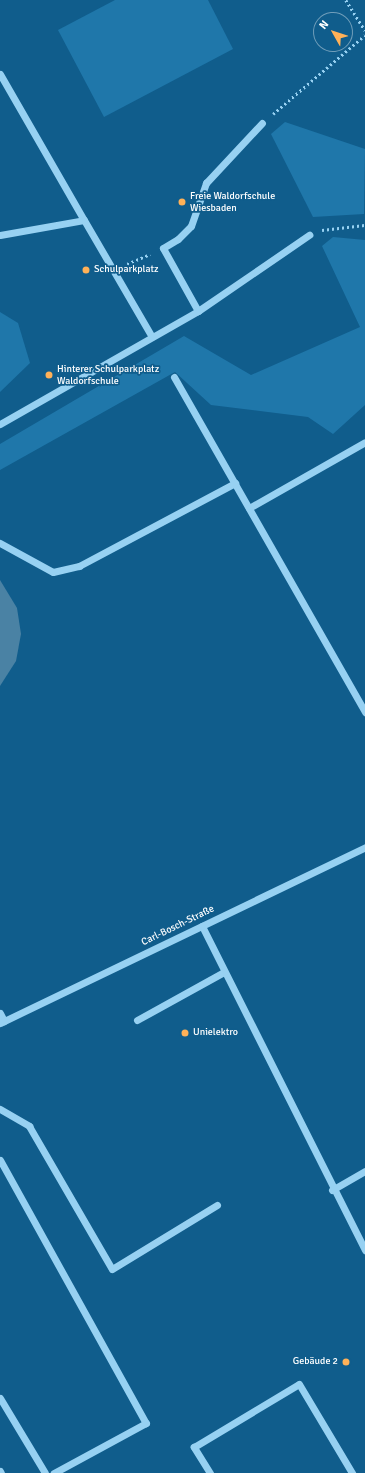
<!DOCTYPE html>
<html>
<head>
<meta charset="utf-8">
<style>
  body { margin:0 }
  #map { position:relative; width:365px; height:1473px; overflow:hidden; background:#105d8c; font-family:Signika,sans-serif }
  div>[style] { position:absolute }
  .green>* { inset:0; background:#1f77aa }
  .water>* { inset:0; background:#4a82a4 }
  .path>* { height:2.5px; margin-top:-1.25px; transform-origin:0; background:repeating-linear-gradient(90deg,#97d1f2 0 2px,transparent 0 5px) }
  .minor>* { height:7px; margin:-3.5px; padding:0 3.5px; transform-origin:3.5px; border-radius:3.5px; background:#97d1f2 }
  .dots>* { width:11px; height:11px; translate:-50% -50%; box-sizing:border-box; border:2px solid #105d8c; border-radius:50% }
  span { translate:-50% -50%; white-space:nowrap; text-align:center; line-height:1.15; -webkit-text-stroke:3.5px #105d8c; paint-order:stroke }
  .poi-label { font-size:10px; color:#fff }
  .left { translate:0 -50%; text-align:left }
  .right { translate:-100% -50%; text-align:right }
  .street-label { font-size:10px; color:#fff }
  .north { position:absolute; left:313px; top:12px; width:40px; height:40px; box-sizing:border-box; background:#105d8c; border:1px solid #709eba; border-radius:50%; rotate:309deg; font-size:11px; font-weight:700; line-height:16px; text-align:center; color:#fff }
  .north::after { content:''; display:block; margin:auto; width:14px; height:18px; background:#ffb158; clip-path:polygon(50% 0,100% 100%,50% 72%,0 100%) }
</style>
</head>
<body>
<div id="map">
  <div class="green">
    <i style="clip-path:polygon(115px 0,208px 0,233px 49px,104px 117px,58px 30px)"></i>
    <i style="clip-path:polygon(285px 122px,365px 149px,364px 214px,313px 217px,271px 134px)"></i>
    <i style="clip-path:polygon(333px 237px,365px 240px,365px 405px,333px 434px,308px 417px,211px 405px,175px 372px,0 470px,0 444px,184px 336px,251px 375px,360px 327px,322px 246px)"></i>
    <i style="clip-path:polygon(0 312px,18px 323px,30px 363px,0 392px)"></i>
  </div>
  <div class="water">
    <i style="clip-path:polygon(0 580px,17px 608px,21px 634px,16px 661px,0 686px)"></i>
  </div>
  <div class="path">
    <i style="left:346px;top:0;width:36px;rotate:58deg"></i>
    <i style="left:273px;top:114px;width:121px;rotate:-40.7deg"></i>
    <i style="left:322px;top:230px;width:43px;rotate:-6.6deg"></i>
    <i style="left:127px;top:264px;width:25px;rotate:-23deg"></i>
  </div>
  <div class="minor">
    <i style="left:0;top:74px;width:168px;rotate:60.1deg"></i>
    <i style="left:0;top:235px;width:85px;rotate:-10.1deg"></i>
    <i style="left:84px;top:220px;width:135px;rotate:59.8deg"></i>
    <i style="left:198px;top:311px;width:72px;rotate:-119.1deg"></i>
    <i style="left:163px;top:248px;width:17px;rotate:-31deg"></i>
    <i style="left:178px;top:239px;width:18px;rotate:-45deg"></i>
    <i style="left:191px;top:226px;width:46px;rotate:-70.8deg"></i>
    <i style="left:206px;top:183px;width:82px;rotate:-47deg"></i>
    <i style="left:174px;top:377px;width:386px;rotate:60.3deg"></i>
    <i style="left:0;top:424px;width:228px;rotate:-29.7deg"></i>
    <i style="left:198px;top:311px;width:135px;rotate:-34.4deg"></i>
    <i style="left:249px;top:508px;width:133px;rotate:-29.6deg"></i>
    <i style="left:0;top:543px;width:60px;rotate:28.7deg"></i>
    <i style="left:53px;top:572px;width:27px;rotate:-13deg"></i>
    <i style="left:79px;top:566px;width:177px;rotate:-28deg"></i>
    <i style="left:202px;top:926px;width:363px;rotate:63.3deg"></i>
    <i style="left:0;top:1013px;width:9px;rotate:63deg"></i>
    <i style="left:137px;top:1020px;width:99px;rotate:-28.9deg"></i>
    <i style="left:0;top:1023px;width:405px;rotate:-25.7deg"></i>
    <i style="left:0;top:1109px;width:34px;rotate:30deg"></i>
    <i style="left:29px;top:1126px;width:165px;rotate:59.9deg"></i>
    <i style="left:112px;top:1269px;width:123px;rotate:-31.4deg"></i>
    <i style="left:0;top:1160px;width:301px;rotate:61deg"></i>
    <i style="left:146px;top:1423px;width:105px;rotate:151.5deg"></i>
    <i style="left:332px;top:1190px;width:38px;rotate:-30deg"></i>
    <i style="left:0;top:1398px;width:87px;rotate:59deg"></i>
    <i style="left:0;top:1471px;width:2px;rotate:63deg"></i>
    <i style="left:210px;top:1473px;width:31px;rotate:-122deg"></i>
    <i style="left:194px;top:1447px;width:122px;rotate:-31deg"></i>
    <i style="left:299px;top:1384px;width:104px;rotate:59.2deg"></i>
  </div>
  <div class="dots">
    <i style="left:182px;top:202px;background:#ffb158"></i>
    <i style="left:86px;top:270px;background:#ffb158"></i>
    <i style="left:49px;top:375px;background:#ffb158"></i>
    <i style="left:185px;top:1033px;background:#ffb158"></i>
    <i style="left:346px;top:1362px;background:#ffb158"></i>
  </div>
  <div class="poi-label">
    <span class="left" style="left:190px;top:202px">Freie Waldorfschule<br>Wiesbaden</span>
    <span class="left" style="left:94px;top:270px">Schulparkplatz</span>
    <span class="left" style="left:57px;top:375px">Hinterer Schulparkplatz<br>Waldorfschule</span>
    <span class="left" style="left:193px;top:1033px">Unielektro</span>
    <span class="right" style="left:338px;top:1362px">Gebäude 2</span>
  </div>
  <div class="street-label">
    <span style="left:178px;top:926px;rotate:-26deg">Carl-Bosch-Straße</span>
  </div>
  <div class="north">N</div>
</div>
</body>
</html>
